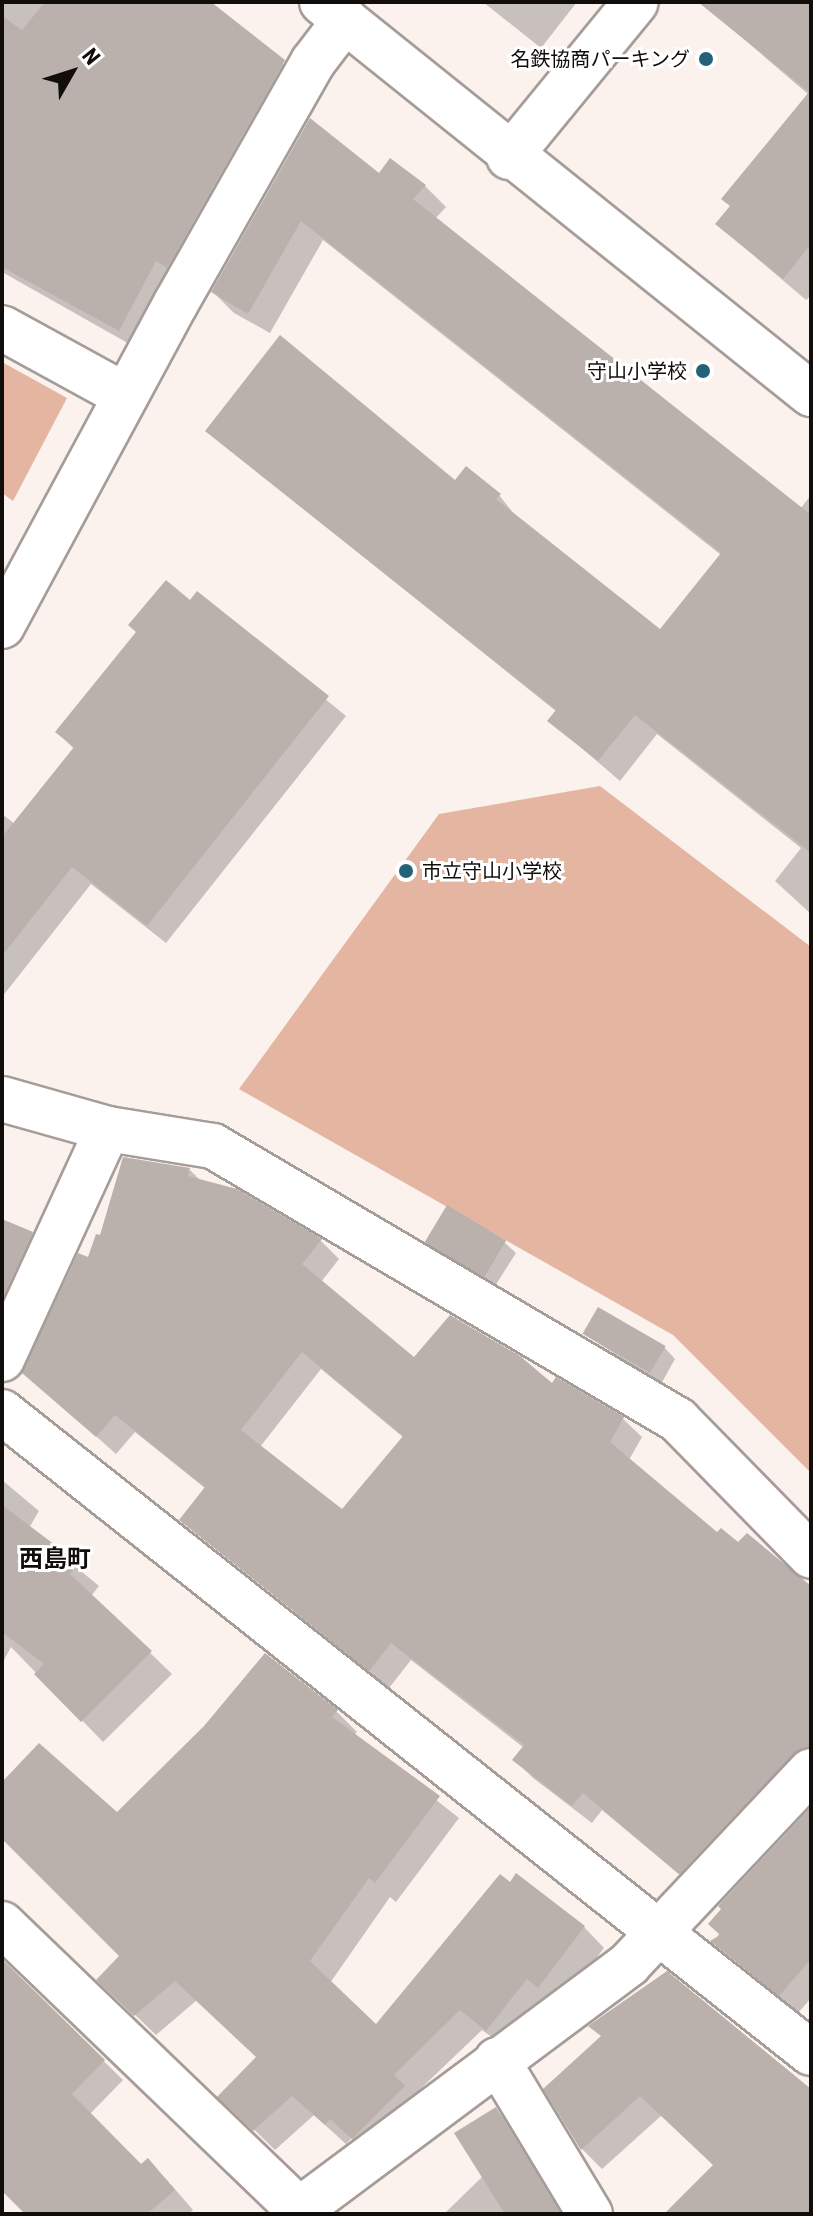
<!DOCTYPE html>
<html>
<head>
<meta charset="utf-8">
<style>
  body { margin:0 }
  #map { position:relative; width:813px; height:2216px; overflow:hidden; background:#fbf1ed; font-family:"Roboto Condensed","Noto Sans JP",sans-serif }
  div>[style] { position:absolute }
  .green>* { inset:0; background:#e4b6a2 }
  .shadow>* { inset:0; background:#0003 }
  .building>* { inset:0; background:#bab1ac; transform-origin:0 0 }
  .roads { filter:drop-shadow(2px 0 #a69c98) drop-shadow(-2px 0 #a69c98) drop-shadow(0 2px #a69c98) drop-shadow(0 -2px #a69c98) }
  .minor>* { height:44px; margin:-22px; padding:0 22px; transform-origin:22px; border-radius:22px; background:#fff }
  .tertiary>* { height:44px; margin:-22px; padding:0 22px; transform-origin:22px; border-radius:22px; background:#fff }
  .dots>* { width:22px; height:22px; translate:-50% -50%; box-sizing:border-box; border:4px solid #fff; border-radius:50% }
  span { translate:-50% -50%; white-space:nowrap; text-align:center; line-height:1.15; -webkit-text-stroke:6px #fff; paint-order:stroke }
  .poi-label { font-size:20px; color:#100d0b }
  .right { translate:-100% -50%; text-align:right }
  .left { translate:0 -50%; text-align:left }
  .quarter-label { font-size:24px; color:#100d0b; font-weight:700 }
  .frame { position:absolute; inset:0; border:4px solid #100d0b; pointer-events:none }
  .north { position:absolute; left:32px; top:32px; width:80px; height:80px; -webkit-text-stroke:6px #fff; paint-order:stroke; rotate:51deg; font-size:22px; font-weight:700; line-height:32px; text-align:center; color:#100d0b }
  .north::after { content:''; display:block; margin:auto; width:28px; height:36px; background:#100d0b; clip-path:polygon(50% 0,100% 100%,50% 72%,0 100%) }
</style>
</head>
<body>
<div id="map">
  <div class="green">
    <i style="clip-path:polygon(2px 362px,67px 398px,13px 501px,2px 493px)"></i>
    <i style="clip-path:polygon(600px 786px,811px 947px,811px 1473px,673px 1335px,239px 1089px,439px 814px)"></i>
  </div>
  <div class="shadow">
    <i style="clip-path:polygon(2px 2px,210px 2px,305px 83px,140px 350px,2px 272px)"></i>
    <i style="clip-path:polygon(483px 2px,577px 2px,541px 48px)"></i>
    <i style="clip-path:polygon(728px 2px,811px 2px,811px 295px,806px 300px,717px 224px,809px 95px,717px 16px)"></i>
    <i style="clip-path:polygon(311px 121px,380px 175px,425px 186px,446px 207px,435px 219px,800px 509px,811px 495px,811px 914px,775px 881px,801px 848px,657px 734px,620px 781px,550px 721px,557px 712px,207px 431px,499px 495px,518px 519px,661px 632px,721px 555px,323px 240px,270px 333px,234px 313px,213px 292px)"></i>
    <i style="clip-path:polygon(197px 594px,346px 716px,166px 943px,91px 884px,2px 997px,2px 814px,15px 824px,74px 749px,57px 732px)"></i>
    <i style="clip-path:polygon(evenodd,190px 1170px,202px 1182px,236px 1191px,321px 1241px,339px 1259px,321px 1282px,415px 1360px,553px 1386px,557px 1380px,623px 1419px,642px 1437px,629px 1460px,717px 1535px,811px 1588px,811px 1772px,699px 1891px,602px 1810px,592px 1823px,533px 1778px,515px 1760px,524px 1748px,411px 1660px,389px 1688px,181px 1520px,206px 1489px,135px 1432px,116px 1454px,31px 1378px,101px 1238px,190px 1170px,321px 1369px,404px 1438px,343px 1512px,260px 1447px,321px 1369px)"></i>
    <i style="clip-path:polygon(2px 1221px,32px 1234px,53px 1256px,2px 1325px)"></i>
    <i style="clip-path:polygon(427px 1241px,504px 1242px,516px 1253px,495px 1286px)"></i>
    <i style="clip-path:polygon(584px 1334px,664px 1347px,675px 1359px,661px 1384px)"></i>
    <i style="clip-path:polygon(2px 1480px,39px 1511px,29px 1528px,99px 1586px,91px 1596px,172px 1674px,103px 1742px,11px 1647px,2px 1664px)"></i>
    <i style="clip-path:polygon(337px 1712px,357px 1732px,354px 1735px,459px 1818px,396px 1902px,390px 1897px,330px 1983px,377px 2027px,584px 1927px,604px 1948px,559px 2007px,508px 2049px,482px 2030px,412px 2097px,424px 2108px,374px 2158px,352px 2138px,346px 2144px,314px 2115px,275px 2150px,220px 2096px,258px 2058px,197px 2000px,156px 2035px,99px 1980px,122px 1956px,2px 1837px,2px 1785px,118px 1815px)"></i>
    <i style="clip-path:polygon(811px 1810px,811px 1998px,798px 2013px,713px 1942px)"></i>
    <i style="clip-path:polygon(2px 1961px,123px 2080px,90px 2114px,141px 2166px,148px 2161px,167px 2180px,193px 2210px,188px 2214px,28px 2214px,2px 2189px)"></i>
    <i style="clip-path:polygon(546px 2089px,811px 2095px,811px 2214px,667px 2214px,715px 2165px,662px 2115px,602px 2169px,582px 2149px)"></i>
    <i style="clip-path:polygon(496px 2110px,516px 2130px,567px 2214px,444px 2214px,483px 2176px)"></i>
  </div>
  <div class="building">
    <i style="clip-path:polygon(45px 2px,211px 2px,285px 60px,167px 268px,156px 261px,119px 331px,2px 267px,2px 16px,22px 30px)"></i>
    <i style="clip-path:polygon(698px 2px,811px 2px,811px 244px,783px 279px,715px 224px,730px 206px,721px 199px,809px 92px)"></i>
    <i style="clip-path:polygon(310px 118px,379px 173px,390px 158px,426px 185px,413px 199px,811px 515px,811px 853px,635px 715px,598px 761px,547px 721px,556px 710px,205px 431px,280px 335px,455px 480px,466px 466px,501px 494px,496px 499px,660px 629px,721px 553px,301px 221px,248px 314px,211px 292px)"></i>
    <i style="clip-path:polygon(166px 580px,190px 600px,197px 591px,329px 696px,147px 926px,72px 867px,2px 956px,2px 837px,74px 747px,55px 732px,136px 632px,128px 625px)"></i>
    <i style="clip-path:polygon(evenodd,123px 1157px,190px 1168px,188px 1176px,237px 1189px,322px 1239px,302px 1264px,414px 1357px,450px 1315px,520px 1356px,552px 1383px,556px 1377px,624px 1417px,610px 1442px,717px 1532px,721px 1528px,738px 1542px,747px 1533px,811px 1586px,811px 1747px,793px 1754px,679px 1874px,583px 1793px,572px 1806px,512px 1760px,524px 1745px,391px 1643px,369px 1671px,179px 1520px,205px 1487px,115px 1415px,96px 1437px,22px 1373px,78px 1253px,88px 1257px,96px 1234px,100px 1235px,123px 1157px,302px 1352px,403px 1436px,342px 1509px,241px 1430px,302px 1352px)"></i>
    <i style="left:447px;top:1205px;width:69px;height:44px;rotate:31deg"></i>
    <i style="clip-path:polygon(2px 1219px,33px 1232px,2px 1299px)"></i>
    <i style="left:598px;top:1307px;width:78px;height:31px;rotate:30deg"></i>
    <i style="clip-path:polygon(2px 1505px,79px 1563px,70px 1574px,152px 1651px,81px 1722px,34px 1674px,44px 1664px,2px 1632px)"></i>
    <i style="clip-path:polygon(265px 1653px,338px 1710px,332px 1717px,440px 1796px,375px 1883px,369px 1878px,310px 1961px,376px 2024px,500px 1874px,510px 1882px,516px 1873px,585px 1926px,538px 1988px,527px 1979px,486px 2031px,460px 2010px,394px 2075px,405px 2086px,352px 2139px,330px 2119px,325px 2125px,292px 2096px,253px 2131px,217px 2097px,256px 2057px,175px 1981px,134px 2016px,96px 1980px,119px 1956px,2px 1839px,2px 1782px,39px 1743px,117px 1812px,204px 1726px)"></i>
    <i style="clip-path:polygon(811px 1807px,811px 1959px,779px 1996px,710px 1941px,720px 1935px,708px 1924px,721px 1909px,718px 1906px)"></i>
    <i style="clip-path:polygon(2px 1959px,105px 2060px,72px 2094px,141px 2164px,148px 2158px,175px 2190px,147px 2214px,25px 2214px,2px 2191px)"></i>
    <i style="clip-path:polygon(667px 1971px,811px 2089px,811px 2214px,664px 2214px,713px 2165px,640px 2096px,581px 2150px,543px 2089px,601px 2036px,588px 2026px)"></i>
    <i style="clip-path:polygon(496px 2107px,561px 2214px,505px 2214px,454px 2133px)"></i>
  </div>
  <div class="roads">
    <div class="minor">
      <i style="left:509px;top:157px;width:200px;rotate:-50.7deg"></i>
      <i style="left:2px;top:328px;width:141px;rotate:28.7deg"></i>
      <i style="left:2px;top:626px;width:367px;rotate:-61.7deg"></i>
      <i style="left:176px;top:303px;width:277px;rotate:-60.4deg"></i>
      <i style="left:313px;top:62px;width:53px;rotate:-52.7deg"></i>
      <i style="left:2px;top:1099px;width:110px;rotate:15.8deg"></i>
      <i style="left:108px;top:1129px;width:106px;rotate:9.2deg"></i>
      <i style="left:213px;top:1146px;width:540px;rotate:30.51deg"></i>
      <i style="left:678px;top:1420px;width:190px;rotate:45.6deg"></i>
      <i style="left:2px;top:1359px;width:253px;rotate:-65.3deg"></i>
      <i style="left:2px;top:1412px;width:1032px;rotate:38.39deg"></i>
      <i style="left:2px;top:1924px;width:412px;rotate:43.9deg"></i>
      <i style="left:497px;top:2060px;width:180px;rotate:58.9deg"></i>
      <i style="left:294px;top:2214px;width:418px;rotate:-36.7deg"></i>
      <i style="left:629px;top:1964px;width:265px;rotate:-46.7deg"></i>
    </div>
    <div class="tertiary">
      <i style="left:322px;top:2px;width:627px;rotate:38.72deg"></i>
    </div>
  </div>
  <div class="dots">
    <i style="left:706px;top:59px;background:#236278"></i>
    <i style="left:703px;top:371px;background:#236278"></i>
    <i style="left:406px;top:871px;background:#236278"></i>
  </div>
  <div class="poi-label">
    <span class="right" style="left:690px;top:59px">名鉄協商パーキング</span>
    <span class="right" style="left:687px;top:371px">守山小学校</span>
    <span class="left" style="left:422px;top:871px">市立守山小学校</span>
  </div>
  <div class="quarter-label">
    <span style="left:55px;top:1560px">西島町</span>
  </div>
  <div class="frame"></div>
  <div class="north">N</div>
</div>
</body>
</html>
